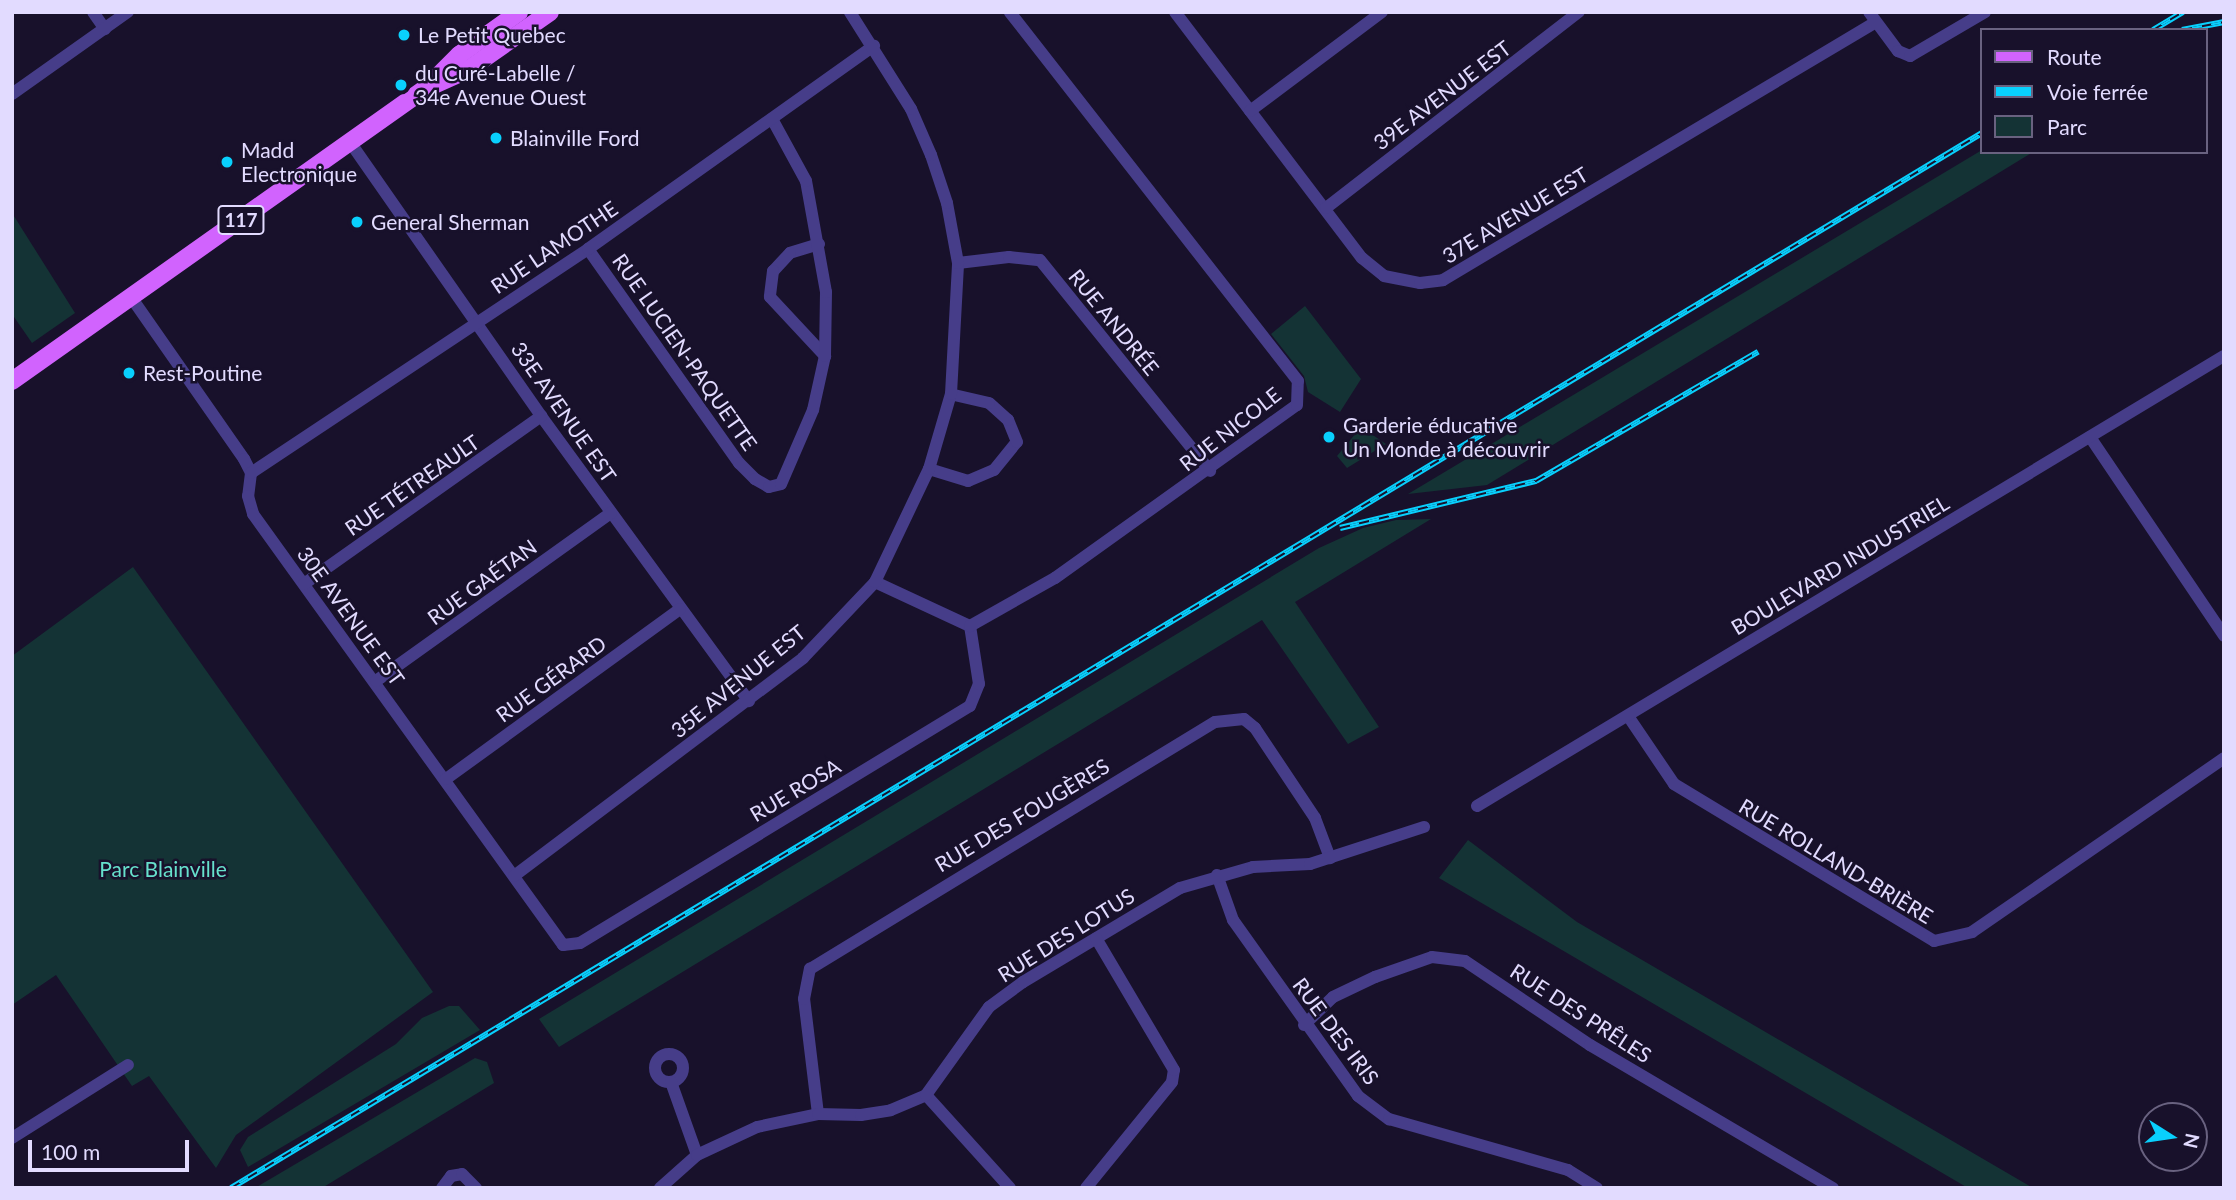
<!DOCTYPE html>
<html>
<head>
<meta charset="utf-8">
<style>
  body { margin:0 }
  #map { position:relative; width:2236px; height:1200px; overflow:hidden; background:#18112b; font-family:Lato,sans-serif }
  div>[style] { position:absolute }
  .green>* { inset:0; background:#143335 }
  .street>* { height:12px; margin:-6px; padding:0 6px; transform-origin:6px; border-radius:6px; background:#463d89 }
  .street>.ring { margin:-6px; padding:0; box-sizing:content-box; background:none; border:12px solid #463d89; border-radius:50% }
  .primary>* { height:18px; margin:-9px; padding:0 9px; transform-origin:9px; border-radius:9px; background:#d163fe }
  .rail>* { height:6px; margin-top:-3px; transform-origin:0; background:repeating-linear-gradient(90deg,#18112b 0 10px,#09d0fd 0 20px); box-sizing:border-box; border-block:2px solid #09d0fd }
  .dots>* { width:19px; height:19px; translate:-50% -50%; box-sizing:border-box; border:4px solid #18112b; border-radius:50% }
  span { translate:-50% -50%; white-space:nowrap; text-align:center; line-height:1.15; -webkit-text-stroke:5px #18112b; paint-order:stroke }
  .shield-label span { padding:2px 5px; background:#18112b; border:2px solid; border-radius:5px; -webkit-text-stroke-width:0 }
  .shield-label { font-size:19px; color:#e2dbff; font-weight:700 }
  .poi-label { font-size:21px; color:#e2dbff }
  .left { translate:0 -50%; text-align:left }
  .street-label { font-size:21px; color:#e2dbff }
  .park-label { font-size:21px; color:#66e0cc }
  .frame { position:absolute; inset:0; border:14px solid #e2dbff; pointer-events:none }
  .legend { position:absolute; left:1980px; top:28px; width:228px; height:126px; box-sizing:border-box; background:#18112b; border:2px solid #696280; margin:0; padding:9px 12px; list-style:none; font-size:21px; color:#e2dbff }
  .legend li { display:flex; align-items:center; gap:14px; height:35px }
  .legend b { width:35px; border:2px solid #696280 }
  .north { position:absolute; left:2138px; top:1102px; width:70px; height:70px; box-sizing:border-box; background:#18112b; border:2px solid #696280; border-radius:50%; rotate:102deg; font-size:19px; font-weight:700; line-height:28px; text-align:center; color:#e2dbff }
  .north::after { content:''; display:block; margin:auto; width:24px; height:32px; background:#09d0fd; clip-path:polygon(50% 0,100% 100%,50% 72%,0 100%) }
  .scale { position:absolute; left:28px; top:1140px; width:161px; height:32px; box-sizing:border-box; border:4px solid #e2dbff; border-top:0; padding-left:9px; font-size:21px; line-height:24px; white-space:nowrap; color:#e2dbff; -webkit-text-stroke:5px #18112b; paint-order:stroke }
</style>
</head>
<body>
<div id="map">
  <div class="green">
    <i style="clip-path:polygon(1982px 150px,2033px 152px,1487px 485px,1408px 494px)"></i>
    <i style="clip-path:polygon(12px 213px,75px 313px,32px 343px,12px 314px)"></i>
    <i style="clip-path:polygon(1305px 306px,1361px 379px,1340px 412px,1308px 392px,1304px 376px,1271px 334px)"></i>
    <i style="clip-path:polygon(1361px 427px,1386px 444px,1347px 468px,1337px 456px)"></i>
    <i style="clip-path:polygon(1431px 519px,1295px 602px,1379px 727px,1348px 744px,1262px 620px,559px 1047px,539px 1019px,1319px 548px,1363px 528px,1396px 520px)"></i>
    <i style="clip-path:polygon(133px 567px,433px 992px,236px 1135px,216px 1168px,149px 1076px,132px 1086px,56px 975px,12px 1005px,12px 656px)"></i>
    <i style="clip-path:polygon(1468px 840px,1577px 922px,2033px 1188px,1968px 1188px,1439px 878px)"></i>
    <i style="clip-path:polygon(449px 1006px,459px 1006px,480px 1030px,248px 1167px,240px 1150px,248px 1137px,396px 1044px,422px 1018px)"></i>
    <i style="clip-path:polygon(475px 1058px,487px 1062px,494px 1083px,322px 1188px,255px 1188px)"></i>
  </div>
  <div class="street">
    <i style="left:93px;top:12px;width:21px;rotate:55deg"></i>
    <i style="left:1175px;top:12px;width:309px;rotate:52.8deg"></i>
    <i style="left:1362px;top:258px;width:28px;rotate:39deg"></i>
    <i style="left:1384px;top:276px;width:37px;rotate:11deg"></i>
    <i style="left:1420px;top:283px;width:23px;rotate:-7deg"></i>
    <i style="left:1443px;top:280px;width:504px;rotate:-30.79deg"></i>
    <i style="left:1869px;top:12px;width:49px;rotate:53.4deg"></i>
    <i style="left:1898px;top:51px;width:13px;rotate:23deg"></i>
    <i style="left:1910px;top:56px;width:87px;rotate:-30.4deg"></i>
    <i style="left:12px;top:94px;width:142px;rotate:-35.3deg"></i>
    <i style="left:1250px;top:111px;width:165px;rotate:-36.9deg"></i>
    <i style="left:350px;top:142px;width:334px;rotate:55.1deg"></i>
    <i style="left:541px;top:416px;width:353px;rotate:53.9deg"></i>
    <i style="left:1326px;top:208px;width:320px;rotate:-37.8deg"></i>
    <i style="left:819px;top:244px;width:30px;rotate:163deg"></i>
    <i style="left:790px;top:253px;width:25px;rotate:133deg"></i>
    <i style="left:773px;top:271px;width:26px;rotate:97deg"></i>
    <i style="left:770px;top:297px;width:81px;rotate:47deg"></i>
    <i style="left:588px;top:249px;width:262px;rotate:54.8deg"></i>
    <i style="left:739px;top:463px;width:23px;rotate:45deg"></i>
    <i style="left:755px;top:479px;width:16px;rotate:30deg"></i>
    <i style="left:769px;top:487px;width:12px;rotate:-14deg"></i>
    <i style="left:781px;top:484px;width:81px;rotate:-66.6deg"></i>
    <i style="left:813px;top:410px;width:55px;rotate:-77.5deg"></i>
    <i style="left:825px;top:356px;width:64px;rotate:-89.1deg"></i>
    <i style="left:826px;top:292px;width:113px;rotate:-100.2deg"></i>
    <i style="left:806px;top:181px;width:71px;rotate:-118.7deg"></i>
    <i style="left:958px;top:263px;width:51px;rotate:-6.7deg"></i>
    <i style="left:1009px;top:257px;width:31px;rotate:6deg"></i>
    <i style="left:1040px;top:260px;width:271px;rotate:51.1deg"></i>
    <i style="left:131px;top:297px;width:198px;rotate:55.1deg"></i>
    <i style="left:244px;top:459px;width:16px;rotate:63deg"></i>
    <i style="left:251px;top:473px;width:23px;rotate:97deg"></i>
    <i style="left:248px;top:496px;width:19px;rotate:74deg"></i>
    <i style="left:253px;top:514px;width:531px;rotate:54.27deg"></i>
    <i style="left:563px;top:945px;width:17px;rotate:-7deg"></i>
    <i style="left:580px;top:943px;width:456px;rotate:-31.3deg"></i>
    <i style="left:970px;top:706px;width:24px;rotate:-68deg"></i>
    <i style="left:979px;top:684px;width:59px;rotate:-98.8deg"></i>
    <i style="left:2090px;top:437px;width:240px;rotate:56deg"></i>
    <i style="left:929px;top:469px;width:41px;rotate:17.1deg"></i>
    <i style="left:968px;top:481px;width:28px;rotate:-23deg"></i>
    <i style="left:994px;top:470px;width:36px;rotate:-51deg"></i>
    <i style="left:1017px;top:442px;width:24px;rotate:-112deg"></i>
    <i style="left:1008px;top:420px;width:25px;rotate:-138deg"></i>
    <i style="left:989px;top:403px;width:39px;rotate:-167deg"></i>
    <i style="left:251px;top:473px;width:405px;rotate:-33.6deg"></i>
    <i style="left:588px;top:249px;width:351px;rotate:-35.4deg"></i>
    <i style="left:875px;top:582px;width:105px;rotate:24.9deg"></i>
    <i style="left:970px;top:626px;width:98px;rotate:-29.5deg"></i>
    <i style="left:1055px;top:578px;width:297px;rotate:-35.6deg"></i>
    <i style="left:1297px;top:405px;width:24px;rotate:-88deg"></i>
    <i style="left:1298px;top:381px;width:468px;rotate:-128deg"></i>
    <i style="left:304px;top:584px;width:291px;rotate:-35.3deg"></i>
    <i style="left:376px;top:681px;width:289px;rotate:-35.6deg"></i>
    <i style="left:1628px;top:716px;width:82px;rotate:55.9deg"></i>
    <i style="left:1674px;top:784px;width:304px;rotate:31.1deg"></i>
    <i style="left:1934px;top:941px;width:39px;rotate:-13deg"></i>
    <i style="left:1972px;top:932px;width:306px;rotate:-34.6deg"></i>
    <i style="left:446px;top:779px;width:289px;rotate:-36deg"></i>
    <i style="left:1477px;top:806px;width:872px;rotate:-31.07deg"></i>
    <i style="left:1217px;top:875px;width:48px;rotate:70.4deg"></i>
    <i style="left:1233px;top:920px;width:216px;rotate:54.6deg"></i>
    <i style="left:1358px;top:1096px;width:39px;rotate:37deg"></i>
    <i style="left:1389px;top:1119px;width:186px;rotate:15.9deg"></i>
    <i style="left:1568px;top:1170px;width:34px;rotate:32deg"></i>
    <i style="left:514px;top:876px;width:362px;rotate:-37deg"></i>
    <i style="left:803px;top:658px;width:105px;rotate:-46.5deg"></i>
    <i style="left:875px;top:582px;width:125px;rotate:-64.5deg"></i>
    <i style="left:929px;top:469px;width:78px;rotate:-73.7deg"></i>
    <i style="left:951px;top:394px;width:131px;rotate:-86.9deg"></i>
    <i style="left:958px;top:263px;width:61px;rotate:-100.4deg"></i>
    <i style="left:947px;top:203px;width:51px;rotate:-108.4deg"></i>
    <i style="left:931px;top:155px;width:50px;rotate:-113.5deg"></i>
    <i style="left:911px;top:109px;width:115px;rotate:-122.2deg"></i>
    <i style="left:1304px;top:1025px;width:40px;rotate:-44deg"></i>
    <i style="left:1333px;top:997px;width:47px;rotate:-25.5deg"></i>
    <i style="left:1375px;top:977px;width:60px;rotate:-19.3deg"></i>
    <i style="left:1432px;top:957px;width:33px;rotate:7deg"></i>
    <i style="left:1465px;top:961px;width:151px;rotate:33.9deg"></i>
    <i style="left:1590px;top:1045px;width:282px;rotate:30.5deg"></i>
    <i class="ring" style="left:655px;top:1054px;width:16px;height:16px"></i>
    <i style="left:671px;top:1082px;width:77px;rotate:70.4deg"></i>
    <i style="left:926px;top:1095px;width:125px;rotate:47.9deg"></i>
    <i style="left:818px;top:1114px;width:116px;rotate:-96.9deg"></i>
    <i style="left:804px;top:999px;width:31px;rotate:-79deg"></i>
    <i style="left:810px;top:969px;width:474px;rotate:-31.4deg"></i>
    <i style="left:1215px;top:722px;width:29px;rotate:-6deg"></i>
    <i style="left:1244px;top:719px;width:14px;rotate:39deg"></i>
    <i style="left:1255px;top:728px;width:108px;rotate:56.3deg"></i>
    <i style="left:1315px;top:818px;width:43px;rotate:69.4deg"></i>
    <i style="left:12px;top:1138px;width:137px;rotate:-32.2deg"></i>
    <i style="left:442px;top:1188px;width:15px;rotate:-53deg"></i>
    <i style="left:451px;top:1176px;width:11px;rotate:-10deg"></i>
    <i style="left:462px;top:1174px;width:20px;rotate:45deg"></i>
    <i style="left:660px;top:1188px;width:50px;rotate:-41.7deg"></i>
    <i style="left:697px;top:1155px;width:66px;rotate:-25deg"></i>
    <i style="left:757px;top:1127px;width:62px;rotate:-12deg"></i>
    <i style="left:818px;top:1114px;width:43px;rotate:1.3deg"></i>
    <i style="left:861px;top:1115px;width:30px;rotate:-9deg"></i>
    <i style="left:891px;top:1110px;width:38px;rotate:-23deg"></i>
    <i style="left:926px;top:1095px;width:108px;rotate:-54.4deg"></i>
    <i style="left:989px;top:1007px;width:42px;rotate:-36.3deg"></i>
    <i style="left:1023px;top:982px;width:183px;rotate:-30.9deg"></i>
    <i style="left:1180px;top:888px;width:76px;rotate:-16deg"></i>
    <i style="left:1253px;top:867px;width:57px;rotate:-3deg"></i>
    <i style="left:1310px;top:864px;width:120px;rotate:-18deg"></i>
    <i style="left:1086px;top:1188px;width:136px;rotate:-50.9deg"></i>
    <i style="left:1172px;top:1082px;width:12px;rotate:-81deg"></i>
    <i style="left:1174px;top:1070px;width:153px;rotate:-120.6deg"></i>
  </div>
  <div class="primary">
    <i style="left:436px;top:84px;width:36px;rotate:-24deg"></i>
    <i style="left:469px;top:69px;width:99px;rotate:-35.1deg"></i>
    <i style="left:12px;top:381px;width:507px;rotate:-35.29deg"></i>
    <i style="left:426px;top:88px;width:47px;rotate:-45deg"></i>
    <i style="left:459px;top:55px;width:74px;rotate:-35.6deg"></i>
  </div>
  <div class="rail">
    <i style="left:2153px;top:30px;width:35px;rotate:-31deg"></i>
    <i style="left:2182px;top:30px;width:43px;rotate:-10.8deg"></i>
    <i style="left:1340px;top:528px;width:202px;rotate:-13.5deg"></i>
    <i style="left:1536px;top:481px;width:257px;rotate:-30.2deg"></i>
    <i style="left:231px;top:1188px;width:2044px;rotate:-31.07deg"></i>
  </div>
  <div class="dots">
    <i style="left:404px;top:35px;background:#09d0fd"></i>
    <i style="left:401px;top:85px;background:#09d0fd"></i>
    <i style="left:496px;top:138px;background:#09d0fd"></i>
    <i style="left:227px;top:162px;background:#09d0fd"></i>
    <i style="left:357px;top:222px;background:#09d0fd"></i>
    <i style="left:129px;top:373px;background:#09d0fd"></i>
    <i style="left:1329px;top:437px;background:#09d0fd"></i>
  </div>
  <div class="shield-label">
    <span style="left:241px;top:220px">117</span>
  </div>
  <div class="poi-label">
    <span class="left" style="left:418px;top:35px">Le Petit Quebec</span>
    <span class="left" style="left:415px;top:85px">du Curé-Labelle /<br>34e Avenue Ouest</span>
    <span class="left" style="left:510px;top:138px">Blainville Ford</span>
    <span class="left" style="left:241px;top:162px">Madd<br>Electronique</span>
    <span class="left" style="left:371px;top:222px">General Sherman</span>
    <span class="left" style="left:143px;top:373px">Rest-Poutine</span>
    <span class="left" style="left:1343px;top:437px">Garderie éducative<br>Un Monde à découvrir</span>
  </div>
  <div class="street-label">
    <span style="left:1442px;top:95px;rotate:-37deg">39E AVENUE EST</span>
    <span style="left:1515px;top:215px;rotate:-31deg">37E AVENUE EST</span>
    <span style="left:554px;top:247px;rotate:-34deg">RUE LAMOTHE</span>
    <span style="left:1114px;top:322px;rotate:51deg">RUE ANDRÉE</span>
    <span style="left:685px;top:352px;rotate:55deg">RUE LUCIEN-PAQUETTE</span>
    <span style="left:564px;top:412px;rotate:55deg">33E AVENUE EST</span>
    <span style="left:1230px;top:429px;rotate:-38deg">RUE NICOLE</span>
    <span style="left:412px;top:485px;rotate:-35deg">RUE TÉTREAULT</span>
    <span style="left:1840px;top:565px;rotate:-31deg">BOULEVARD INDUSTRIEL</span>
    <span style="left:482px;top:582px;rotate:-36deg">RUE GAÉTAN</span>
    <span style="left:351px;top:616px;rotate:54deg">30E AVENUE EST</span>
    <span style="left:551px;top:679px;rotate:-36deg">RUE GÉRARD</span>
    <span style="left:738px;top:681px;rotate:-39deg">35E AVENUE EST</span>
    <span style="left:795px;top:790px;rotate:-31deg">RUE ROSA</span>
    <span style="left:1022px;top:815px;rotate:-31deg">RUE DES FOUGÈRES</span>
    <span style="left:1836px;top:861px;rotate:31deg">RUE ROLLAND-BRIÈRE</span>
    <span style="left:1066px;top:935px;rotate:-32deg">RUE DES LOTUS</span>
    <span style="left:1581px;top:1013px;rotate:33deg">RUE DES PRÊLES</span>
    <span style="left:1336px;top:1031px;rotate:53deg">RUE DES IRIS</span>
  </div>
  <div class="park-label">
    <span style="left:163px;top:869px">Parc Blainville</span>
  </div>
  <div class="frame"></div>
  <ul class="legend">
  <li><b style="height:9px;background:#d163fe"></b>Route</li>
  <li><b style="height:9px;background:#09d0fd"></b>Voie ferrée</li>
  <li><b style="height:19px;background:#143335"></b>Parc</li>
  </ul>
  <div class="north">N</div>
  <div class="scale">100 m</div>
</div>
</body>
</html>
